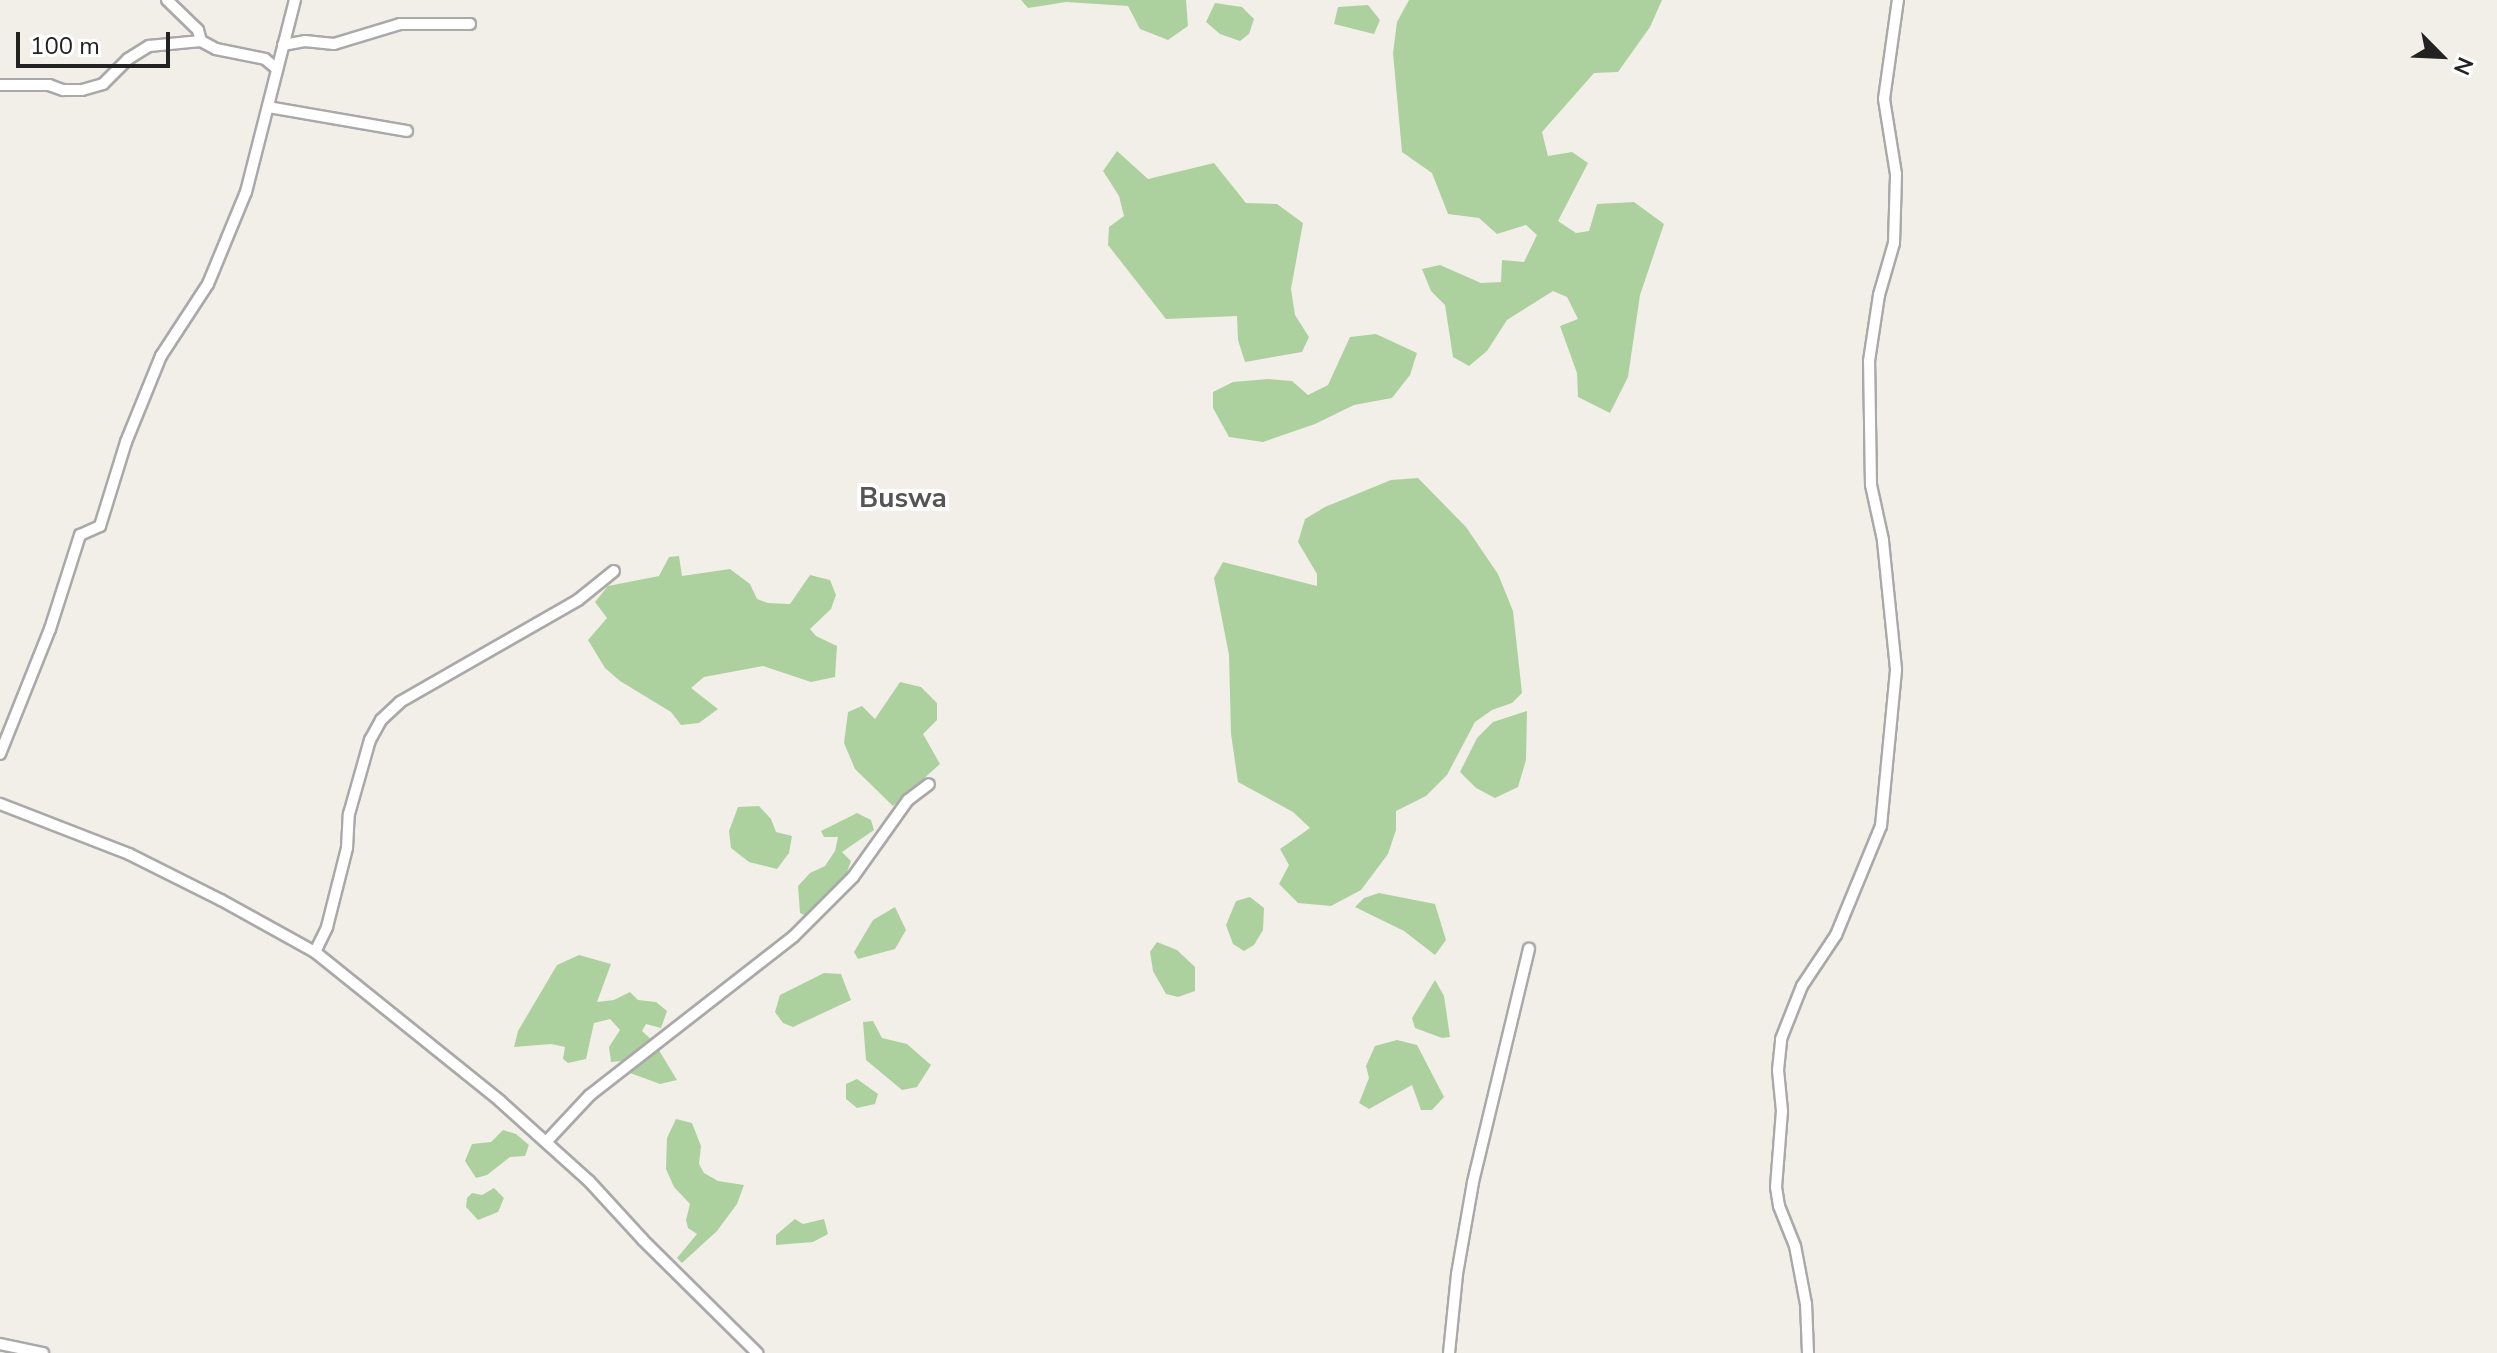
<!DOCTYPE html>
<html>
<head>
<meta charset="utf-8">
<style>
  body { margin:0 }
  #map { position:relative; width:2497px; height:1353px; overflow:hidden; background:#f2efe9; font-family:"Nunito Sans",sans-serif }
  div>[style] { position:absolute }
  .forest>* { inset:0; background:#add19e }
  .roads { filter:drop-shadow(2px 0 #a9a9a9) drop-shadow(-2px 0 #a9a9a9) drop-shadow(0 2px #a9a9a9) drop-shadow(0 -2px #a9a9a9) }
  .minor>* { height:10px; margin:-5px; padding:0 5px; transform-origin:5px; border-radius:5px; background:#fff }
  span { translate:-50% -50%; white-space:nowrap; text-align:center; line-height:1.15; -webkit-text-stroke:8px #fff; paint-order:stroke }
  .quarter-label { font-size:28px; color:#555; font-weight:700 }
  .north { position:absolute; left:2401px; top:16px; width:80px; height:80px; -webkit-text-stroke:6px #fff; paint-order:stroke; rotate:114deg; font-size:22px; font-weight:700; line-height:32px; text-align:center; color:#222 }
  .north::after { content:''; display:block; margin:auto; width:28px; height:36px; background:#222; clip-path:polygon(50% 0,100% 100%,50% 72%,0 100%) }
  .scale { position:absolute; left:16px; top:32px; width:154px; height:36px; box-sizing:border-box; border:4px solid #222; border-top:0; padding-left:10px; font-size:24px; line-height:28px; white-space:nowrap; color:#222; -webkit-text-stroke:6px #fff; paint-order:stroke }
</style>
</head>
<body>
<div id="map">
  <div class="forest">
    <i style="clip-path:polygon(1021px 0,1186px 0,1188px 26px,1168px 40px,1140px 29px,1128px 6px,1066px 2px,1028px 8px)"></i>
    <i style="clip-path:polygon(1409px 0,1662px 0,1650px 27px,1618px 72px,1594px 73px,1542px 132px,1548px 156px,1572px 152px,1588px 163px,1558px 221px,1576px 233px,1589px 231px,1597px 204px,1634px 202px,1664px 224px,1640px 295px,1628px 377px,1610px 413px,1578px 397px,1577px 373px,1560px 326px,1578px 319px,1567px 297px,1553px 291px,1507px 320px,1487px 351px,1469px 366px,1453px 357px,1445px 305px,1431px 291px,1422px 269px,1440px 265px,1481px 283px,1501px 282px,1502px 260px,1524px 262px,1537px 235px,1526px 225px,1497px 234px,1479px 218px,1448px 214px,1432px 173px,1402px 152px,1393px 53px,1397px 22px)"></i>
    <i style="clip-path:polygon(1215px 3px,1242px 7px,1254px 19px,1249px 34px,1240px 41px,1220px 34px,1206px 22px)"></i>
    <i style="clip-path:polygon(1368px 5px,1380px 20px,1374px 34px,1334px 24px,1338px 7px)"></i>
    <i style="clip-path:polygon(1117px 151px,1148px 179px,1214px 163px,1246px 203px,1277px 204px,1303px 223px,1291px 289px,1295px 315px,1309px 337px,1302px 352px,1245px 362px,1238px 340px,1237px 316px,1166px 319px,1108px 245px,1109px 227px,1124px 216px,1119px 196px,1103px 171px)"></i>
    <i style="clip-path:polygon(1376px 334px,1417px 353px,1410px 375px,1392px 398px,1354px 405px,1315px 424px,1263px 442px,1229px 437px,1213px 408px,1213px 392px,1233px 382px,1268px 379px,1292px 381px,1308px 395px,1328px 385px,1350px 337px)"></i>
    <i style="clip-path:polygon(1418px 478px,1466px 527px,1498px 574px,1513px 611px,1522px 693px,1512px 703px,1492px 710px,1475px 722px,1447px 775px,1426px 796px,1396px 811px,1396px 830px,1388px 854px,1361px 890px,1331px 906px,1298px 903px,1279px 884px,1289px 865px,1280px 849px,1310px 828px,1293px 812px,1238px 782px,1231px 734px,1229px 655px,1214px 578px,1223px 562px,1317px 586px,1317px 574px,1298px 542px,1305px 519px,1325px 507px,1391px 480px)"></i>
    <i style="clip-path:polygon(679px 556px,682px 576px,730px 569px,750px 584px,757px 599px,768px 603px,790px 604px,810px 575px,830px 580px,836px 595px,831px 609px,810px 629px,816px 636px,837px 646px,835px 677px,811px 682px,763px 666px,704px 677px,691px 688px,718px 709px,699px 723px,681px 725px,671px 712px,620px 681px,605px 668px,588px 640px,607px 618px,595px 602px,608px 586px,659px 576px,669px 557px)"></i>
    <i style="clip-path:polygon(900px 682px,921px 687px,937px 703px,937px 720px,923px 734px,940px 764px,893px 806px,855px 769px,844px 743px,848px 712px,862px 706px,875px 719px)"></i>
    <i style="clip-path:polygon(1527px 711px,1526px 760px,1518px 787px,1495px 798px,1476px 788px,1460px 772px,1477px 738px,1493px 722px)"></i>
    <i style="clip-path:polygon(759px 806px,771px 819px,776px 832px,792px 836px,789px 853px,777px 869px,749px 862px,731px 848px,729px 831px,738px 807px)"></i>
    <i style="clip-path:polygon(857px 813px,871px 820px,874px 830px,842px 852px,851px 861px,846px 875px,806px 916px,800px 913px,798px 886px,810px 873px,825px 866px,835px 851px,838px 837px,824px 837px,821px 831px)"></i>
    <i style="clip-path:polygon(1379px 893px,1435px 904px,1446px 940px,1435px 955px,1404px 931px,1355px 907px,1364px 898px)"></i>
    <i style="clip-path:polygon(1250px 897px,1264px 908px,1263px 930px,1254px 945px,1244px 951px,1233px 944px,1226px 925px,1236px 901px)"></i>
    <i style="clip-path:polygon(895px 907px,906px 930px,895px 949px,858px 959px,854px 952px,873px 920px)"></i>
    <i style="clip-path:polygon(1157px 942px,1177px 950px,1195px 967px,1195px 991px,1178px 997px,1166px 994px,1153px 971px,1150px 952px)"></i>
    <i style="clip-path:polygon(579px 955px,611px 964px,597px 1002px,614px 1000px,630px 992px,638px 1000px,656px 1002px,667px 1011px,661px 1028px,646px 1024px,642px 1031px,654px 1042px,677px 1080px,660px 1084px,630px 1073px,632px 1060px,611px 1062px,609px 1047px,620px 1030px,610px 1019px,594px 1023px,586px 1059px,568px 1063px,563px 1059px,565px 1047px,551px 1044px,514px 1047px,518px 1031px,557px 965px)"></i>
    <i style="clip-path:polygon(824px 973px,841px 974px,851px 1000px,793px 1027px,783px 1023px,775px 1012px,780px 995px)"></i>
    <i style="clip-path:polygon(1435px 980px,1444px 996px,1450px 1037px,1442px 1038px,1415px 1028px,1412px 1018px)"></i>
    <i style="clip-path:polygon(873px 1021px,882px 1038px,907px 1044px,931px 1065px,917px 1087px,902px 1090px,866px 1060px,863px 1022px)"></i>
    <i style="clip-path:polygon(1397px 1040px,1417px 1045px,1444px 1097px,1432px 1110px,1421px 1110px,1412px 1085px,1369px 1109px,1359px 1103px,1369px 1078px,1366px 1066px,1375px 1046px)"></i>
    <i style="clip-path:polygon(857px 1079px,878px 1094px,875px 1104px,857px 1108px,846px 1099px,846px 1084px)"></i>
    <i style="clip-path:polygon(676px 1119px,692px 1123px,701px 1146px,699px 1164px,704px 1173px,718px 1181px,744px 1185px,737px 1204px,717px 1231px,682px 1263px,677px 1258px,697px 1234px,688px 1228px,686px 1220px,690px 1204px,674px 1187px,666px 1169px,667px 1138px)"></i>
    <i style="clip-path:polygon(503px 1130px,516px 1134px,529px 1145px,525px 1156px,510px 1157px,487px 1175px,476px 1178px,465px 1161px,472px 1144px,491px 1142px)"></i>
    <i style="clip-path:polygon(494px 1188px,504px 1198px,498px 1212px,478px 1220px,466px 1207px,467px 1198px,472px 1193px,482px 1195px)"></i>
    <i style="clip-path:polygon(795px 1219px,803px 1224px,824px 1219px,828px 1234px,813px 1242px,776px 1245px,776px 1235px)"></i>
  </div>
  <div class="roads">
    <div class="minor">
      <i style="left:167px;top:0;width:43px;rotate:44.1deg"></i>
      <i style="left:198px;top:30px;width:11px;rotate:75deg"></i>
      <i style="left:201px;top:41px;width:17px;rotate:28deg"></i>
      <i style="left:216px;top:49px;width:50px;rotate:11.5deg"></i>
      <i style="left:265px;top:59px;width:16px;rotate:40deg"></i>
      <i style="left:283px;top:45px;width:22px;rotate:-10deg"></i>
      <i style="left:305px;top:41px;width:29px;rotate:6deg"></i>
      <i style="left:334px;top:44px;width:69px;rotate:-16.9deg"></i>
      <i style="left:400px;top:24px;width:70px"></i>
      <i style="left:0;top:85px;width:49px"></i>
      <i style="left:49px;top:85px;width:15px;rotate:20deg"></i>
      <i style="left:63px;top:90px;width:19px"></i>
      <i style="left:82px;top:90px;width:22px;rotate:-16deg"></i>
      <i style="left:103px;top:84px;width:35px;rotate:-45deg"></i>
      <i style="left:128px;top:59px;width:25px;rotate:-32deg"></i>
      <i style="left:149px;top:46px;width:52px;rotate:-5.5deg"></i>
      <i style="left:268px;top:107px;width:141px;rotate:9.8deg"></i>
      <i style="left:0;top:754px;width:135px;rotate:-68.2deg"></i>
      <i style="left:50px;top:629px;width:99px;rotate:-72.3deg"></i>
      <i style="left:80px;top:535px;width:22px;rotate:-24deg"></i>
      <i style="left:100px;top:526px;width:88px;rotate:-72.8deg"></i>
      <i style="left:126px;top:442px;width:93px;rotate:-67.9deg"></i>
      <i style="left:161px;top:356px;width:86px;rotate:-56.9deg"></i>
      <i style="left:208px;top:284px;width:100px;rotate:-67.6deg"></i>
      <i style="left:246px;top:192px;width:198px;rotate:-75.7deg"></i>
      <i style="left:0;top:804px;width:138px;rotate:21.2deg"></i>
      <i style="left:129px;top:854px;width:103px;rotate:26.6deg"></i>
      <i style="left:221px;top:900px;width:107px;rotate:29deg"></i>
      <i style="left:315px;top:952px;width:238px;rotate:38.8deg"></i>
      <i style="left:500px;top:1101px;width:120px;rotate:42deg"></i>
      <i style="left:589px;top:1181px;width:80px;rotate:47.5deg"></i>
      <i style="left:643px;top:1240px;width:161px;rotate:44.7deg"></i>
      <i style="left:315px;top:952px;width:28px;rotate:-64deg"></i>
      <i style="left:327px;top:927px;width:81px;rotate:-75.8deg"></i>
      <i style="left:347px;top:848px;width:34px;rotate:-87deg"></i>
      <i style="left:349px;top:814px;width:77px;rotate:-74.2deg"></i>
      <i style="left:370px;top:740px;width:23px;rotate:-61deg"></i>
      <i style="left:381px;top:720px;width:26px;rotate:-43deg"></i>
      <i style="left:400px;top:702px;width:205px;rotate:-29.8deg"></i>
      <i style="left:578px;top:600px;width:46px;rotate:-38.9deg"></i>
      <i style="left:546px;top:1142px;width:64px;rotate:-46.9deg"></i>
      <i style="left:590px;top:1095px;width:257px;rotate:-37.9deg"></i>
      <i style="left:793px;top:937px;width:85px;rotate:-45deg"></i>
      <i style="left:853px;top:877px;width:95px;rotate:-54.5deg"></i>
      <i style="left:908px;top:800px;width:26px;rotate:-37deg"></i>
      <i style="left:0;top:1344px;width:44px;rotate:11.8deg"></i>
      <i style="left:1449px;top:1353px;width:79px;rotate:-84.2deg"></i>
      <i style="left:1457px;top:1274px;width:93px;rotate:-80.1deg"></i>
      <i style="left:1473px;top:1182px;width:240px;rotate:-76.5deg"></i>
      <i style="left:1808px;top:1353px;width:49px;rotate:-92.3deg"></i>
      <i style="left:1806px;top:1304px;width:59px;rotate:-100.7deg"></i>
      <i style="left:1795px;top:1246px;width:43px;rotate:-111.8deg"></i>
      <i style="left:1779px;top:1206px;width:19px;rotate:-99deg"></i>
      <i style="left:1776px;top:1187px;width:76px;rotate:-85.5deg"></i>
      <i style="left:1782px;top:1111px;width:41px;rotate:-95.6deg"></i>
      <i style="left:1778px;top:1070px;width:31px;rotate:-84deg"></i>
      <i style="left:1781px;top:1039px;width:57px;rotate:-68.4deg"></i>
      <i style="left:1802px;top:986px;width:61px;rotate:-56.3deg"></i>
      <i style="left:1836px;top:935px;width:118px;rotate:-67.6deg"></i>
      <i style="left:1881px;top:826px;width:158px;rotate:-84.5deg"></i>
      <i style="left:1896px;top:669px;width:130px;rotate:-95.8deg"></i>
      <i style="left:1883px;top:540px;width:56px;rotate:-102.3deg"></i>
      <i style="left:1871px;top:485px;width:124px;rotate:-90.9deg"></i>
      <i style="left:1869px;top:361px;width:67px;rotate:-81.4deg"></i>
      <i style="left:1879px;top:295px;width:54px;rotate:-73.9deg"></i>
      <i style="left:1894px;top:243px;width:69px;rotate:-88.3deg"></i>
      <i style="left:1896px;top:174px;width:76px;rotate:-99.1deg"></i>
      <i style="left:1884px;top:99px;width:100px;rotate:-82deg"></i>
    </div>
  </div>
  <div class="quarter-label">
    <span style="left:903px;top:498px">Buswa</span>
  </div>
  <div class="north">N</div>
  <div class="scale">100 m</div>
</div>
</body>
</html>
